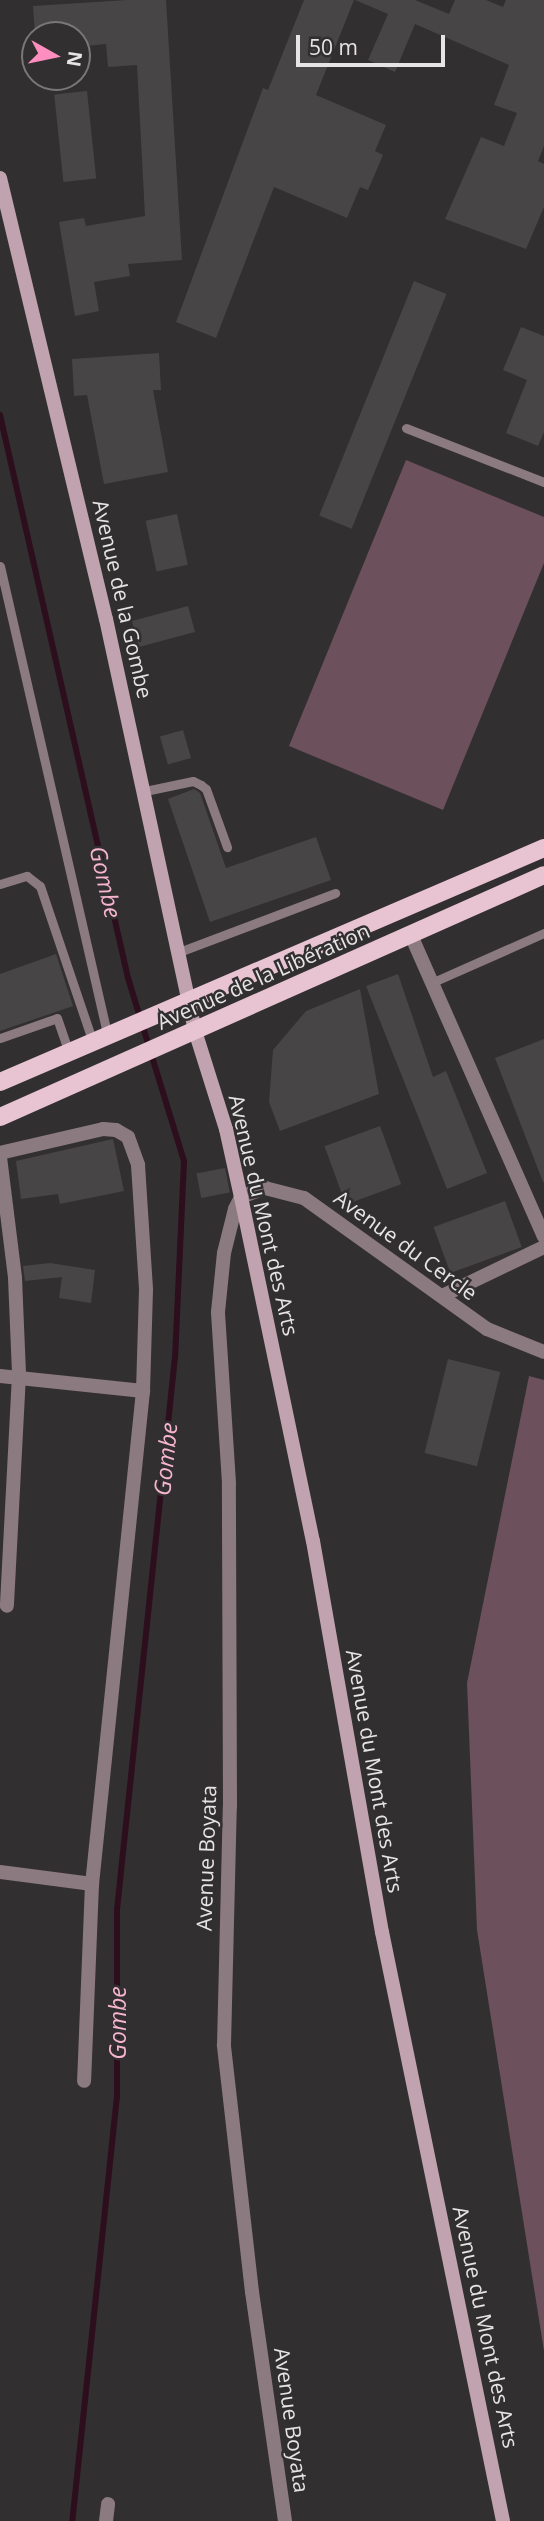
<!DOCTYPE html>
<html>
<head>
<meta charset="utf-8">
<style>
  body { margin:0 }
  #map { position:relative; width:544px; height:2521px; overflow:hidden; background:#322f30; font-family:"Open Sans",sans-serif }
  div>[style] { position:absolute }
  .green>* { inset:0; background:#6c505b }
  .stream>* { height:6px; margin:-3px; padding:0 3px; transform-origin:3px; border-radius:3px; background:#2d0e1d }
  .building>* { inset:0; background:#484546; transform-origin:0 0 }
  .lane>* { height:9px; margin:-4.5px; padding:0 4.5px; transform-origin:4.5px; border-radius:4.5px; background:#8c7a81 }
  .street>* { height:14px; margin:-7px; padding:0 7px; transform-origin:7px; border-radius:7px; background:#8c7a81 }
  .secondary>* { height:14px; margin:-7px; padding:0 7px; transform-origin:7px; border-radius:7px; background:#c0a3ae }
  .primary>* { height:18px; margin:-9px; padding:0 9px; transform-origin:9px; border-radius:9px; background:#e8c3d1 }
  span { translate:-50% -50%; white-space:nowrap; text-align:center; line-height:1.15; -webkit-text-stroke:5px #322f30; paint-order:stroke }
  .street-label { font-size:21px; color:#e6e4e5 }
  .water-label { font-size:23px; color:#f7b5d0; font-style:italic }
  .north { position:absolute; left:21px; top:21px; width:70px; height:70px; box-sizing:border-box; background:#322f30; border:2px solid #7a7778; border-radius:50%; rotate:99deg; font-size:19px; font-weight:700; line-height:28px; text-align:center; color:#e6e4e5 }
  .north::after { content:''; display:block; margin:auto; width:24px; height:32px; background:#fd8ebf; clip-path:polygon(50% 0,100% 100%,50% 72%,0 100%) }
  .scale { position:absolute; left:296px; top:35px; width:149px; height:32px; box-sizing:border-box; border:4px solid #e6e4e5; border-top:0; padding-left:9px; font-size:21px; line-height:24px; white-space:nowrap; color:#e6e4e5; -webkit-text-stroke:5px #322f30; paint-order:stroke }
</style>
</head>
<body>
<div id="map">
  <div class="green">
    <i style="clip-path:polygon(406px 460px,544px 517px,544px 563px,443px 810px,289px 746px)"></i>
    <i style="clip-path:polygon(529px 1376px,544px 1380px,544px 2351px,477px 1930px,467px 1683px)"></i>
  </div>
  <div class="stream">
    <i style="left:0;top:415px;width:577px;rotate:77.19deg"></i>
    <i style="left:128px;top:978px;width:191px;rotate:73deg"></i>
    <i style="left:184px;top:1161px;width:196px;rotate:92.6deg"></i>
    <i style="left:175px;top:1357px;width:556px;rotate:95.99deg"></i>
    <i style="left:117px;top:1910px;width:186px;rotate:90deg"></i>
    <i style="left:117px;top:2096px;width:427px;rotate:96deg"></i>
  </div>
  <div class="building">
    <i style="clip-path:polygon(127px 0,166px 0,182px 260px,128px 264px,130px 276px,94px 282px,99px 311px,75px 316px,59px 222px,84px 218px,86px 226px,145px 216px,137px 65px,108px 67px,106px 44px,77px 47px,77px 35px,35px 35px,33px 6px)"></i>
    <i style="clip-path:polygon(304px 0,354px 0,316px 95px,386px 125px,375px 151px,383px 155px,368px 190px,360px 187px,347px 218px,274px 187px,216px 338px,176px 322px,263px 88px,268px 90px)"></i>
    <i style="clip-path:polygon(355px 0,415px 0,449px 14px,455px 0,486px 0,503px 7px,506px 0,544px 0,544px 146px,538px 161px,544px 164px,544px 207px,526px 249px,445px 219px,481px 137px,504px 146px,517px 113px,494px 105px,509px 65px,415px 24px,395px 72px,368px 60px,388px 14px)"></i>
    <i style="left:87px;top:91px;width:88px;height:33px;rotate:84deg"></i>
    <i style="left:414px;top:281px;width:35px;height:253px;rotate:22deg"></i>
    <i style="clip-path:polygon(521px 327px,544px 336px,544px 432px,538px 446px,506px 433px,527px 380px,503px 370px)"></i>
    <i style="clip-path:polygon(159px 353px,161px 390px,153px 390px,168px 472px,104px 484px,87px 395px,74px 396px,72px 359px)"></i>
    <i style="left:177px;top:514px;width:52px;height:32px;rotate:78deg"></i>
    <i style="left:188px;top:606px;width:27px;height:58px;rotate:75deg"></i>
    <i style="left:183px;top:730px;width:29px;height:24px;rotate:74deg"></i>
    <i style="clip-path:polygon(194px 789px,200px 793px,226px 868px,316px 837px,331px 880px,210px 922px,168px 799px)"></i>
    <i style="clip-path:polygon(56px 954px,73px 1006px,0 1031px,0 974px)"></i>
    <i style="clip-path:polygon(398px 974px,433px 1077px,446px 1071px,487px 1173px,447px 1189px,366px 986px)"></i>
    <i style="clip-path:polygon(360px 989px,379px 1094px,280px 1131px,269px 1102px,273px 1050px,306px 1011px)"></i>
    <i style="clip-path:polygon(544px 1039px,544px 1182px,543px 1182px,495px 1058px)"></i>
    <i style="left:380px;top:1126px;width:62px;height:59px;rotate:70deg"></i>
    <i style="clip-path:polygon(113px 1139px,124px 1191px,60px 1204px,58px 1194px,21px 1199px,16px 1161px)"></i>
    <i style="left:225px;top:1168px;width:25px;height:29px;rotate:79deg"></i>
    <i style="left:505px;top:1201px;width:49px;height:76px;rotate:70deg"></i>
    <i style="clip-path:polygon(50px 1263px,95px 1270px,91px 1303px,59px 1298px,62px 1277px,25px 1281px,23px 1266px)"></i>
    <i style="left:448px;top:1359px;width:54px;height:97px;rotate:14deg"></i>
  </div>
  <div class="lane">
    <i style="left:406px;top:428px;width:148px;rotate:21.4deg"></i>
    <i style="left:0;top:566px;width:484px;rotate:77.1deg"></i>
    <i style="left:145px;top:791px;width:49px;rotate:-11.8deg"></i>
    <i style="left:193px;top:781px;width:9px;rotate:27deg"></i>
    <i style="left:201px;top:785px;width:6px;rotate:39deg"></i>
    <i style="left:206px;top:789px;width:62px;rotate:70.1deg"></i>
    <i style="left:0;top:884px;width:28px;rotate:-17deg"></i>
    <i style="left:27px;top:876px;width:16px;rotate:38deg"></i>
    <i style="left:40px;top:886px;width:166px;rotate:71.3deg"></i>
    <i style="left:179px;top:952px;width:167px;rotate:-20.7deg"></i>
    <i style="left:431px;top:983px;width:124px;rotate:-23.9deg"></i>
    <i style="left:0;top:1038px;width:60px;rotate:-19.3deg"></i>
    <i style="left:57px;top:1018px;width:37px;rotate:71deg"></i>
  </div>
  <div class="street">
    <i style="left:410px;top:933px;width:332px;rotate:66.2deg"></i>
    <i style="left:0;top:1153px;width:106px;rotate:-13.1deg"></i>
    <i style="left:103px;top:1129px;width:13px;rotate:4deg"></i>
    <i style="left:116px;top:1130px;width:14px;rotate:30deg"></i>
    <i style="left:128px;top:1137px;width:30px;rotate:70deg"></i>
    <i style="left:138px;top:1165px;width:125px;rotate:86.3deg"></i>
    <i style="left:146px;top:1290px;width:101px;rotate:91.7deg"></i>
    <i style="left:143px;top:1391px;width:496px;rotate:95.9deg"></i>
    <i style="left:92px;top:1884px;width:197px;rotate:92.3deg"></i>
    <i style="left:0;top:1157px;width:122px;rotate:82.9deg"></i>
    <i style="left:15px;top:1278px;width:97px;rotate:87.6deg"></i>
    <i style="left:19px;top:1375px;width:231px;rotate:93deg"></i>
    <i style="left:442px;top:1296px;width:113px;rotate:-25.7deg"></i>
    <i style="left:0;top:1376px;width:144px;rotate:6deg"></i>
    <i style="left:0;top:1872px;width:93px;rotate:7.4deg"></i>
    <i style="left:106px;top:2521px;width:17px;rotate:-83deg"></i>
    <i style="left:285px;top:2521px;width:231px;rotate:-98.2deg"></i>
    <i style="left:252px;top:2292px;width:249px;rotate:-96.5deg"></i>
    <i style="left:224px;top:2045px;width:239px;rotate:-88.6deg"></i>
    <i style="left:230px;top:1806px;width:323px;rotate:-90.2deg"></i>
    <i style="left:229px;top:1483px;width:171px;rotate:-93.7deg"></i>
    <i style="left:218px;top:1312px;width:59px;rotate:-84.2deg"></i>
    <i style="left:224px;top:1253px;width:45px;rotate:-76deg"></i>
    <i style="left:235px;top:1209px;width:13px;rotate:-63deg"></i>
    <i style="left:241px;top:1197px;width:26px;rotate:-21deg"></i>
    <i style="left:265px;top:1188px;width:40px;rotate:14.4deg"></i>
    <i style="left:304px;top:1198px;width:225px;rotate:35.6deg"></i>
    <i style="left:487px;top:1329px;width:61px;rotate:22deg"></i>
  </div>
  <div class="secondary">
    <i style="left:0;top:178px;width:454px;rotate:76.5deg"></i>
    <i style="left:106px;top:619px;width:425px;rotate:77.8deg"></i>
    <i style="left:196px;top:1034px;width:100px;rotate:72.5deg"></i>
    <i style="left:226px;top:1129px;width:70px;rotate:77.6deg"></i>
    <i style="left:241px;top:1197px;width:351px;rotate:78.2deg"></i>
    <i style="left:313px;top:1541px;width:397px;rotate:80deg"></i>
    <i style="left:382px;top:1932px;width:601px;rotate:78.39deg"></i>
  </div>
  <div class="primary">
    <i style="left:0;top:1082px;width:592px;rotate:-23.27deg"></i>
    <i style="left:0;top:1117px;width:595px;rotate:-23.98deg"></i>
  </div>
  <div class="street-label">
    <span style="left:123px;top:599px;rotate:77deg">Avenue de la Gombe</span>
    <span style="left:263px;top:976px;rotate:-24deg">Avenue de la Libération</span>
    <span style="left:264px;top:1215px;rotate:77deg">Avenue du Mont des Arts</span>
    <span style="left:406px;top:1245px;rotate:36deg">Avenue du Cercle</span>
    <span style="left:375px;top:1771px;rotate:80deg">Avenue du Mont des Arts</span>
    <span style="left:206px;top:1858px;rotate:-88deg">Avenue Boyata</span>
    <span style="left:486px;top:2327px;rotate:78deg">Avenue du Mont des Arts</span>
    <span style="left:292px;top:2420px;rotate:82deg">Avenue Boyata</span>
  </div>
  <div class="water-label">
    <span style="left:106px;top:882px;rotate:77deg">Gombe</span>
    <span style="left:165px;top:1459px;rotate:-84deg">Gombe</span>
    <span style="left:117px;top:2023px;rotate:-90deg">Gombe</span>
  </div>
  <div class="north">N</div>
  <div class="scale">50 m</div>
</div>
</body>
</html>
